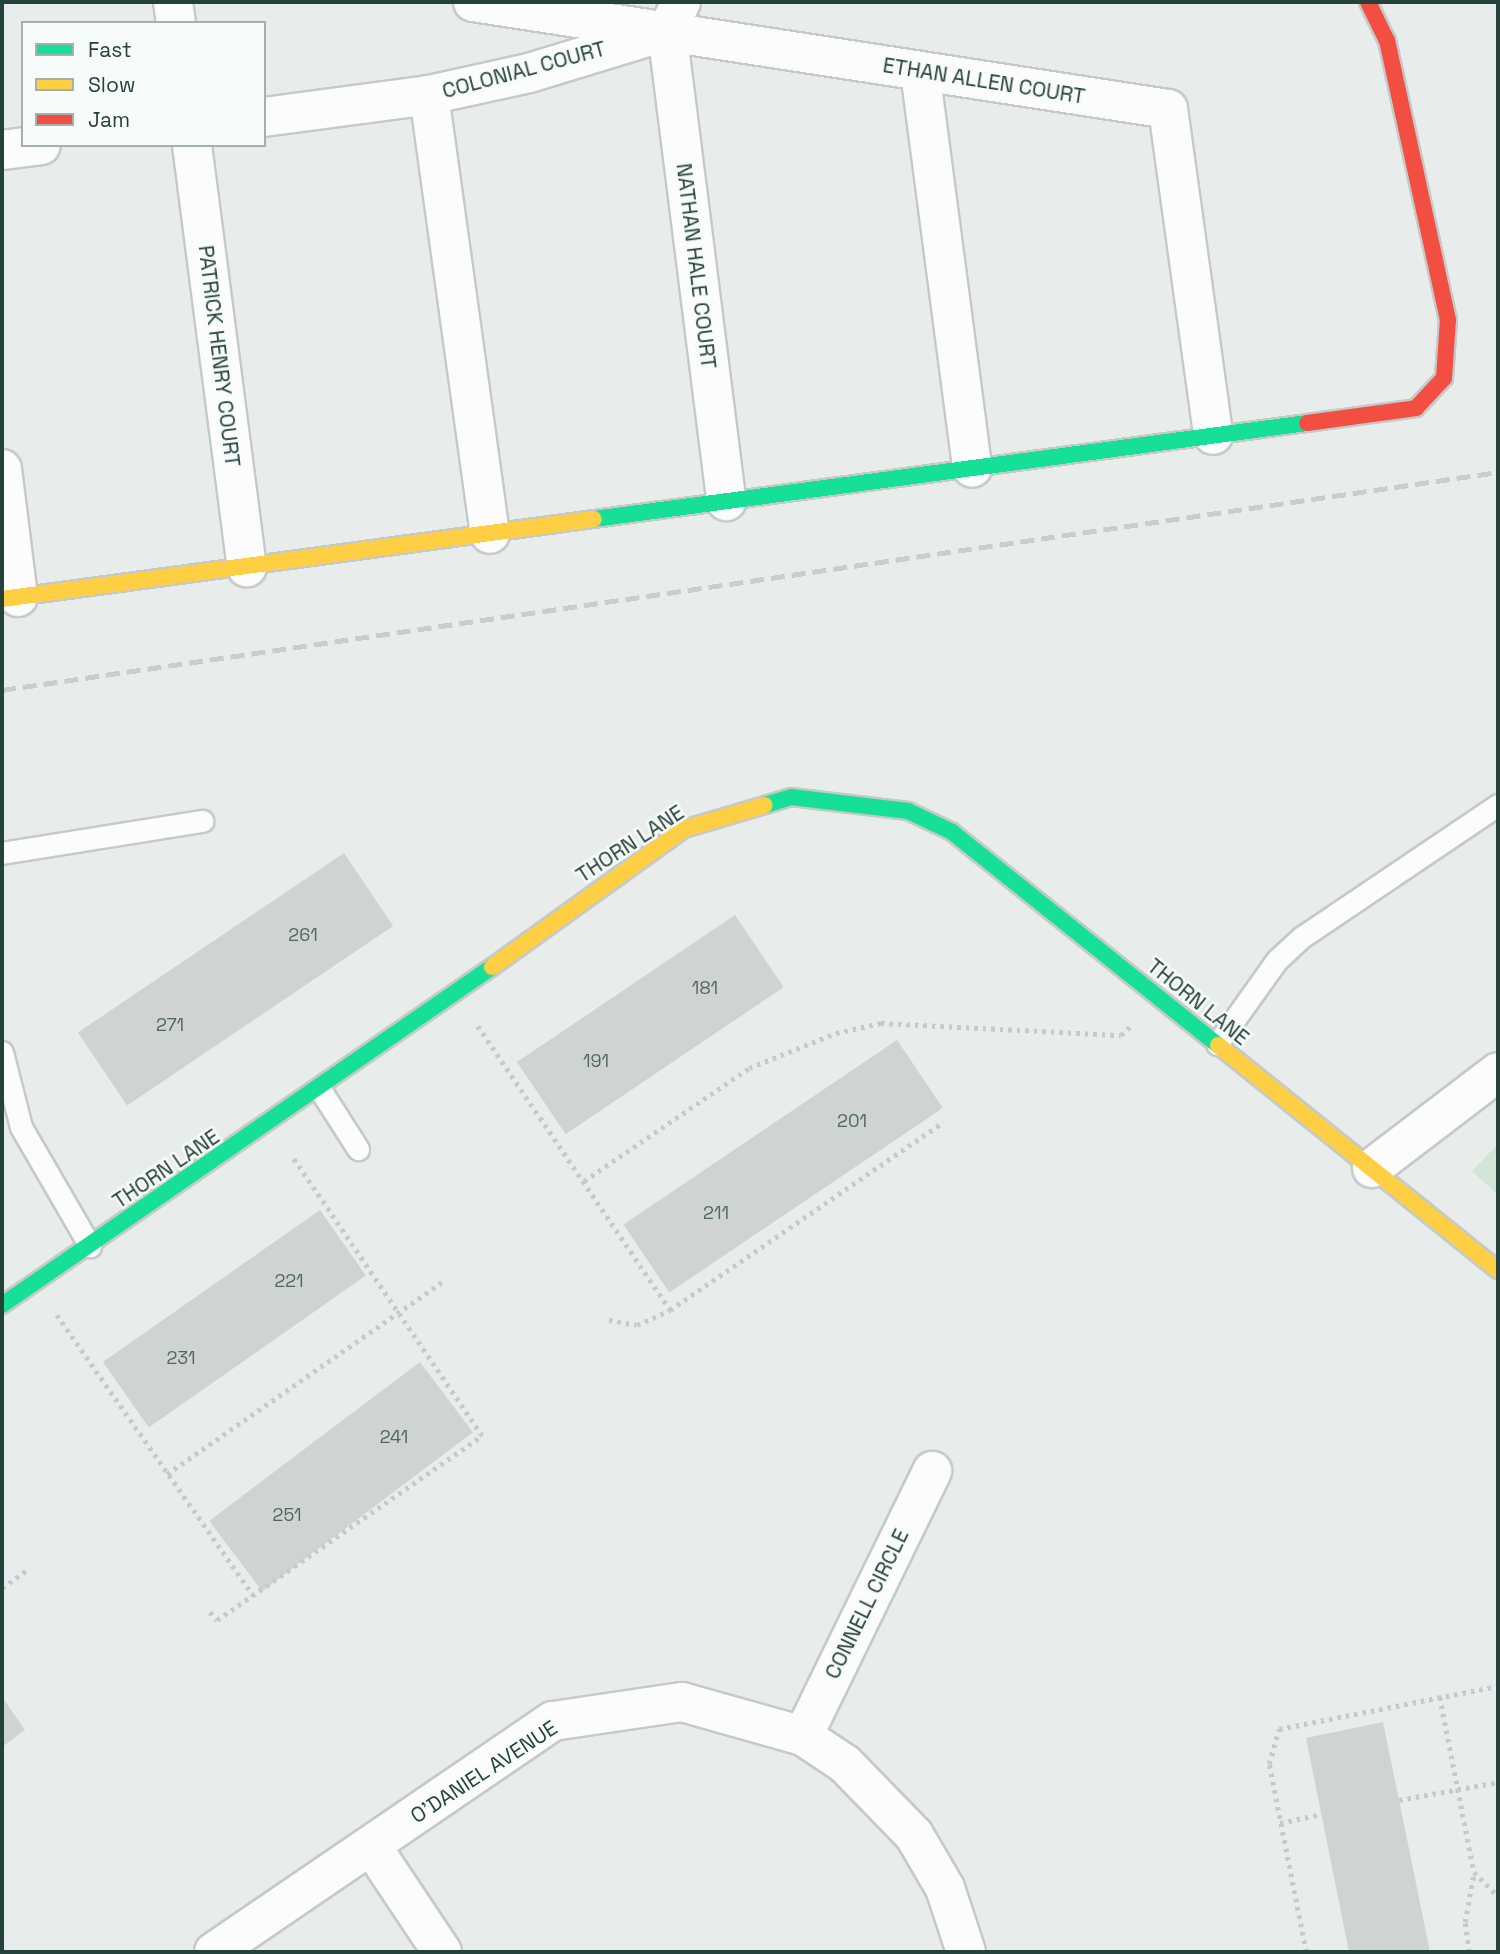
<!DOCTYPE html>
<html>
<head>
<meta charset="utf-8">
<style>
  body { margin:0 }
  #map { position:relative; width:1500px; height:1954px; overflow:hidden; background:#e8edeb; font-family:"Space Grotesk",sans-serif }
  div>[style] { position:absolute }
  .green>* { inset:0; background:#d1e6d8 }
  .building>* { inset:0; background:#cfd4d2; transform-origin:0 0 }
  .path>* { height:4.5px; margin-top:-2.25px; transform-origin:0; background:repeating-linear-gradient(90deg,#c3ccca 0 3.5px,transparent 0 8.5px) }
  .roads { filter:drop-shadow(2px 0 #c5cac8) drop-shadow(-2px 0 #c5cac8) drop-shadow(0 2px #c5cac8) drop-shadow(0 -2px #c5cac8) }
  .lane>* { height:21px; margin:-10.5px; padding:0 10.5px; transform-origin:10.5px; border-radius:10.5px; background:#fcfcfc }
  .street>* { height:38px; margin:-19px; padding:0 19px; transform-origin:19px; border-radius:19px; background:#fcfcfc }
  .fast>* { height:16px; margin:-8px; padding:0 8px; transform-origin:8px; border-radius:8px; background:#16e098 }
  .slow>* { height:16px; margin:-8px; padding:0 8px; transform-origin:8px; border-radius:8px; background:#ffcf43 }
  .jam>* { height:16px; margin:-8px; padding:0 8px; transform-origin:8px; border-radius:8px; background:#f24e42 }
  .rail>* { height:5px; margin-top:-2.5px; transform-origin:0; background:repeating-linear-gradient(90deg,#c9cdcc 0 14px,transparent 0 21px) }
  span { translate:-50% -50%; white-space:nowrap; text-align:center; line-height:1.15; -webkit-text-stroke:5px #f7fbf9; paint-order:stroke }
  .number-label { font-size:18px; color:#506761 }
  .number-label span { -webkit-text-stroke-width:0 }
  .street-label { font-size:21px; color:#24423a }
  .frame { position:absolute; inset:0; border:4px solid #24423a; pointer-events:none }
  .legend { position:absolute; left:21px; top:21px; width:245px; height:126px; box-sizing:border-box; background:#f7fbf9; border:2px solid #a3b1ad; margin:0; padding:9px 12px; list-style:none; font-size:21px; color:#24423a }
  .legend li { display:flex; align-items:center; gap:14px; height:35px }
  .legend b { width:35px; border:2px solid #a3b1ad }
</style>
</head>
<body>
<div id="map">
  <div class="green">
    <i style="clip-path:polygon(1498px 1144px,1498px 1195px,1472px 1171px)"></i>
  </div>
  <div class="building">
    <i style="left:344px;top:853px;width:88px;height:321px;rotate:56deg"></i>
    <i style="left:735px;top:915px;width:87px;height:263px;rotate:56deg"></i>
    <i style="left:897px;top:1040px;width:82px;height:330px;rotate:56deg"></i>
    <i style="left:320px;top:1210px;width:80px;height:265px;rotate:55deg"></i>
    <i style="left:420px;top:1362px;width:88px;height:264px;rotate:53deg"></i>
    <i style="clip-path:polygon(2px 1697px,25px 1730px,2px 1747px)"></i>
    <i style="clip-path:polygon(1383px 1722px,1399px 1800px,1430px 1952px,1349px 1952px,1306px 1738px)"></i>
  </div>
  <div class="path">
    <i style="left:478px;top:1026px;width:343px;rotate:55.9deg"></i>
    <i style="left:584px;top:1181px;width:200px;rotate:-34.4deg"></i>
    <i style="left:749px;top:1068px;width:94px;rotate:-21.9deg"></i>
    <i style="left:836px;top:1033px;width:46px;rotate:-12.5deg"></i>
    <i style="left:881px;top:1023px;width:240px;rotate:2.9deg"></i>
    <i style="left:1121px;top:1035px;width:13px;rotate:-42deg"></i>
    <i style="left:57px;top:1315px;width:342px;rotate:55deg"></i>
    <i style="left:609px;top:1320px;width:28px;rotate:10deg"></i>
    <i style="left:637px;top:1325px;width:36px;rotate:-24deg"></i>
    <i style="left:670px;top:1310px;width:332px;rotate:-34.5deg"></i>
    <i style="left:167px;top:1474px;width:338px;rotate:-34.9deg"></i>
    <i style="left:2px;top:1588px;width:34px;rotate:-36deg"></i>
    <i style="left:210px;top:1612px;width:11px;rotate:49deg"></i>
    <i style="left:217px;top:1620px;width:323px;rotate:-34.8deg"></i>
    <i style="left:482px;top:1436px;width:338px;rotate:-124.2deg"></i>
    <i style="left:1440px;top:1697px;width:178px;rotate:79deg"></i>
    <i style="left:1474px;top:1872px;width:34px;rotate:45deg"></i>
    <i style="left:1399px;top:1800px;width:101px;rotate:-10.3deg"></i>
    <i style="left:1280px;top:1823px;width:43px;rotate:-12.1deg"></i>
    <i style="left:1306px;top:1952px;width:192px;rotate:-101.1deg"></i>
    <i style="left:1269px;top:1764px;width:36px;rotate:-74deg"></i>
    <i style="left:1279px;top:1729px;width:223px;rotate:-11.1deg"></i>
    <i style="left:1469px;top:1952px;width:30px;rotate:-98deg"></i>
    <i style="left:1465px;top:1922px;width:51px;rotate:-79.8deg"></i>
  </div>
  <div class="roads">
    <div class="lane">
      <i style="left:2px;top:853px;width:203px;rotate:-9.1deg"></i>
      <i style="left:1217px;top:1044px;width:103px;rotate:-54.5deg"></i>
      <i style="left:1277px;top:960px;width:34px;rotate:-43deg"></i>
      <i style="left:1302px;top:937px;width:236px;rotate:-34deg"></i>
      <i style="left:2px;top:1052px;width:77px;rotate:75.8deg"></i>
      <i style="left:21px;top:1127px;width:138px;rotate:59.9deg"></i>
      <i style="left:321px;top:1091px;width:69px;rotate:57.5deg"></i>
    </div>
    <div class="street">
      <i style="left:173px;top:2px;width:21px;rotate:82deg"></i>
      <i style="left:473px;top:2px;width:703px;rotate:8.75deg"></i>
      <i style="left:1168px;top:109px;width:329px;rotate:82.1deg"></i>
      <i style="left:667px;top:31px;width:474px;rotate:82.8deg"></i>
      <i style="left:920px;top:71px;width:400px;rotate:82.5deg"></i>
      <i style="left:429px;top:95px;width:443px;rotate:82.1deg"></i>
      <i style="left:264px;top:117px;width:166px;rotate:-7.6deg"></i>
      <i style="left:429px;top:95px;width:102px;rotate:-12.4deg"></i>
      <i style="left:529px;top:73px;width:144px;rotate:-16.9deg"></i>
      <i style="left:667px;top:31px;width:32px;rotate:-64deg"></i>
      <i style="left:192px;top:145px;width:426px;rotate:82.6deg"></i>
      <i style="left:2px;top:150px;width:39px;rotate:-7deg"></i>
      <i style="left:2px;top:469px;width:129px;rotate:82.9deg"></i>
      <i style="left:1372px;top:1168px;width:158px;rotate:-37.3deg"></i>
      <i style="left:803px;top:1736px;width:295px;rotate:-64deg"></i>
      <i style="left:372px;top:1847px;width:126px;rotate:56.3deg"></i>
      <i style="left:214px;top:1952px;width:410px;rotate:-34.3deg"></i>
      <i style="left:553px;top:1721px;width:130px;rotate:-8.4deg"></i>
      <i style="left:682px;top:1702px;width:126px;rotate:15.7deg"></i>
      <i style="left:803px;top:1736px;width:50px;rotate:33.7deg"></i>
      <i style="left:845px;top:1764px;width:99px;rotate:45.8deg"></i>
      <i style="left:914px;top:1835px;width:61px;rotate:59.7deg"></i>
      <i style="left:945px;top:1888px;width:67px;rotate:71.8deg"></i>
    </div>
    <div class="fast">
      <i style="left:594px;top:519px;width:719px;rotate:-7.67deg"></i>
      <i style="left:765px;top:805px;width:27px;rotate:-17deg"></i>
      <i style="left:791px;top:797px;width:118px;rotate:6.8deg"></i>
      <i style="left:908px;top:811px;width:49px;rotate:25.5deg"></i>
      <i style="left:952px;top:832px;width:341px;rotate:38.7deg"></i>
      <i style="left:2px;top:1305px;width:595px;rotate:-34.6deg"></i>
    </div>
    <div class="slow">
      <i style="left:2px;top:599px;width:597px;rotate:-7.7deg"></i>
      <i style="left:492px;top:967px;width:236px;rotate:-35.7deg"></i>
      <i style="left:684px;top:829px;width:84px;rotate:-16.5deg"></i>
      <i style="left:1218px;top:1045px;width:359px;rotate:38.8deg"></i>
    </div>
    <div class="jam">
      <i style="left:1307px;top:423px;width:110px;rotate:-7.8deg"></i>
      <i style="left:1416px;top:408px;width:41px;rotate:-47deg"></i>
      <i style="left:1444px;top:378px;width:58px;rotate:-86.1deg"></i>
      <i style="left:1448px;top:320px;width:286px;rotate:-102.3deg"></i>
      <i style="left:1387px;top:41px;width:43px;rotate:-116deg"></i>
    </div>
  </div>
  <div class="rail">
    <i style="left:2px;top:690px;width:1512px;rotate:-8.29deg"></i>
  </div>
  <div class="number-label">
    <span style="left:303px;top:935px">261</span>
    <span style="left:705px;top:988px">181</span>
    <span style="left:170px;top:1025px">271</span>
    <span style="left:596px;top:1061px">191</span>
    <span style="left:852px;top:1121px">201</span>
    <span style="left:716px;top:1213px">211</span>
    <span style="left:289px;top:1281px">221</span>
    <span style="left:181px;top:1358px">231</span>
    <span style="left:394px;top:1437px">241</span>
    <span style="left:287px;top:1515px">251</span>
  </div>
  <div class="street-label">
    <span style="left:524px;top:70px;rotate:-15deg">COLONIAL COURT</span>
    <span style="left:984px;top:81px;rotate:9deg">ETHAN ALLEN COURT</span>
    <span style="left:696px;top:266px;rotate:83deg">NATHAN HALE COURT</span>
    <span style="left:219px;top:356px;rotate:83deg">PATRICK HENRY COURT</span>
    <span style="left:630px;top:844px;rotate:-33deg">THORN LANE</span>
    <span style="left:1198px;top:1002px;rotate:39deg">THORN LANE</span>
    <span style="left:166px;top:1169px;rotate:-34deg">THORN LANE</span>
    <span style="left:867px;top:1604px;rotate:-64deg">CONNELL CIRCLE</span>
    <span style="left:484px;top:1772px;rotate:-33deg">O'DANIEL AVENUE</span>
  </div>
  <div class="frame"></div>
  <ul class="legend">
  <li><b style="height:9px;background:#16e098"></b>Fast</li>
  <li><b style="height:9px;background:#ffcf43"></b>Slow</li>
  <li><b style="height:9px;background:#f24e42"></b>Jam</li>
  </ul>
</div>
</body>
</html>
